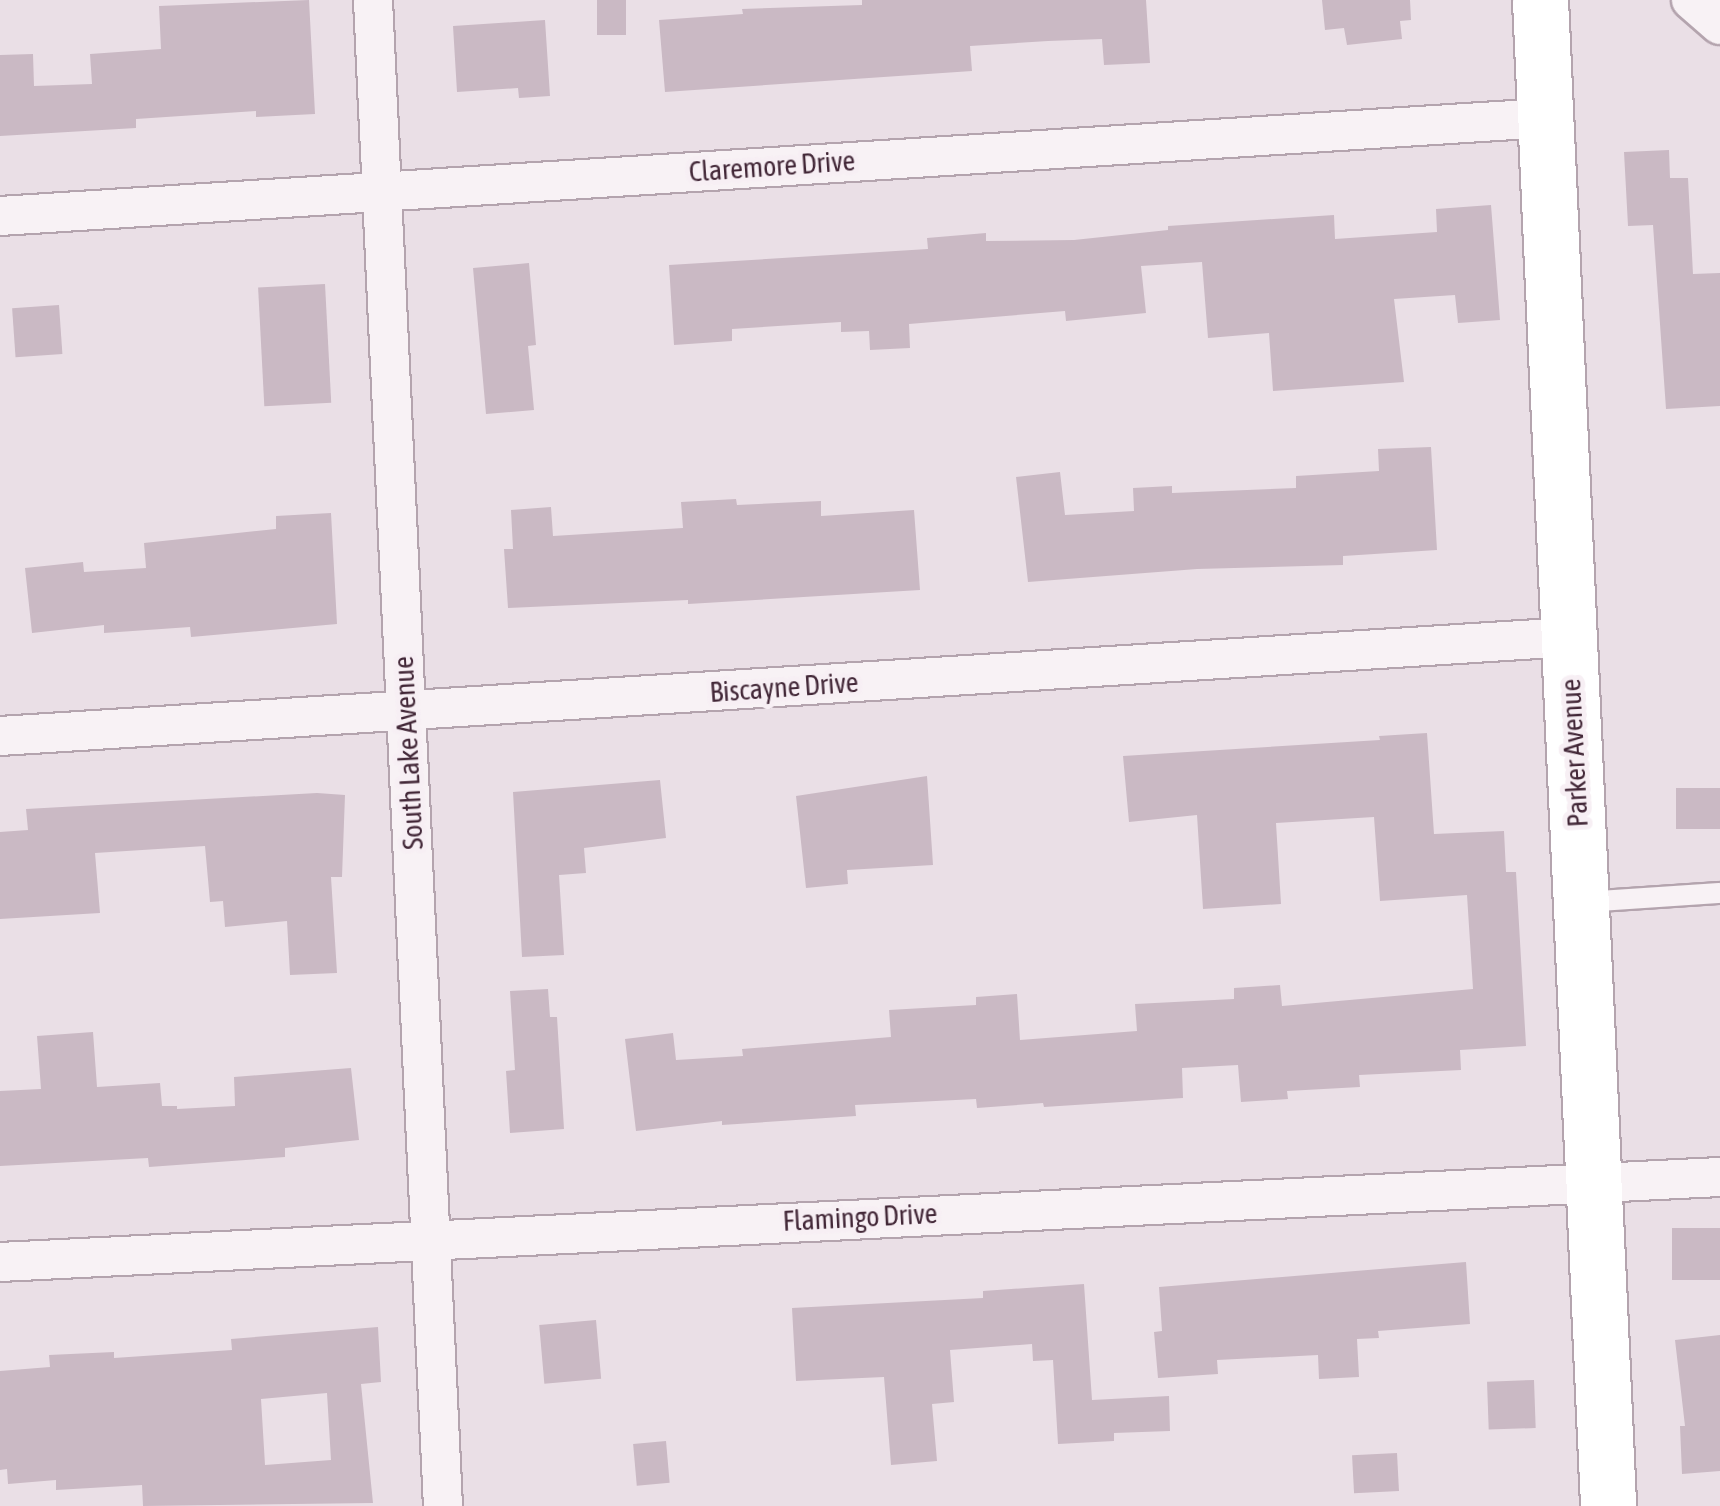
<!DOCTYPE html>
<html>
<head>
<meta charset="utf-8">
<style>
  body { margin:0 }
  #map { position:relative; width:1720px; height:1506px; overflow:hidden; background:#eadfe6; font-family:"Asap Condensed",sans-serif }
  div>[style] { position:absolute }
  .building>* { inset:0; background:#cab9c4; transform-origin:0 0 }
  .roads { filter:drop-shadow(2px 0 #b4a4ae) drop-shadow(-2px 0 #b4a4ae) drop-shadow(0 2px #b4a4ae) drop-shadow(0 -2px #b4a4ae) }
  .lane>* { height:20px; margin:-10px; padding:0 10px; transform-origin:10px; border-radius:10px; background:#f8f2f5 }
  .street>* { height:38px; margin:-19px; padding:0 19px; transform-origin:19px; border-radius:19px; background:#f8f2f5 }
  .secondary>* { height:55px; margin:-27.5px; padding:0 27.5px; transform-origin:27.5px; border-radius:27.5px; background:#fff }
  span { translate:-50% -50%; white-space:nowrap; text-align:center; line-height:1.15; -webkit-text-stroke:10px #f7eff4; paint-order:stroke }
  .street-label { font-size:28px; color:#422737 }
</style>
</head>
<body>
<div id="map">
  <div class="building">
    <i style="clip-path:polygon(309px 0,315px 114px,256px 117px,256px 111px,136px 119px,136px 128px,0 136px,0 55px,33px 54px,34px 86px,92px 84px,90px 54px,161px 49px,159px 6px)"></i>
    <i style="left:597px;top:0;width:29px;height:35px"></i>
    <i style="clip-path:polygon(862px 0,1146px 0,1150px 63px,1104px 65px,1102px 39px,1048px 41px,970px 46px,972px 71px,665px 92px,659px 20px,743px 14px,742px 9px,862px 5px)"></i>
    <i style="clip-path:polygon(1322px 0,1410px 0,1411px 20px,1400px 21px,1402px 39px,1347px 45px,1344px 28px,1325px 30px)"></i>
    <i style="clip-path:polygon(545px 20px,550px 96px,519px 98px,518px 88px,457px 92px,453px 26px)"></i>
    <i style="clip-path:polygon(1669px 150px,1670px 178px,1688px 178px,1693px 274px,1720px 273px,1720px 406px,1666px 409px,1653px 225px,1628px 226px,1624px 152px)"></i>
    <i style="clip-path:polygon(1491px 205px,1500px 320px,1458px 323px,1455px 295px,1394px 299px,1404px 382px,1273px 391px,1269px 333px,1208px 338px,1202px 262px,1141px 266px,1146px 313px,1066px 321px,1065px 311px,909px 324px,910px 348px,870px 350px,869px 331px,841px 332px,841px 322px,732px 329px,732px 341px,674px 345px,669px 265px,928px 249px,927px 238px,986px 233px,986px 241px,1074px 240px,1168px 230px,1168px 226px,1334px 215px,1335px 239px,1437px 232px,1436px 209px)"></i>
    <i style="clip-path:polygon(529px 263px,536px 345px,528px 346px,534px 410px,486px 414px,473px 268px)"></i>
    <i style="left:325px;top:284px;width:119px;height:67px;rotate:87deg"></i>
    <i style="left:59px;top:305px;width:49px;height:47px;rotate:86deg"></i>
    <i style="clip-path:polygon(1431px 447px,1437px 550px,1343px 556px,1343px 565px,1197px 569px,1028px 582px,1016px 477px,1060px 472px,1065px 515px,1134px 511px,1133px 488px,1172px 486px,1172px 493px,1296px 488px,1296px 476px,1379px 471px,1378px 449px)"></i>
    <i style="clip-path:polygon(736px 499px,737px 505px,821px 501px,821px 516px,914px 510px,920px 590px,688px 604px,688px 600px,508px 608px,504px 549px,513px 549px,511px 510px,551px 507px,553px 536px,683px 528px,681px 502px)"></i>
    <i style="clip-path:polygon(331px 513px,337px 624px,191px 637px,190px 627px,104px 633px,104px 625px,32px 633px,25px 568px,83px 562px,84px 572px,146px 568px,144px 543px,276px 529px,276px 516px)"></i>
    <i style="clip-path:polygon(1427px 733px,1434px 834px,1504px 831px,1506px 872px,1516px 872px,1526px 1046px,1460px 1050px,1461px 1070px,1359px 1075px,1360px 1087px,1287px 1091px,1288px 1099px,1241px 1102px,1238px 1065px,1182px 1068px,1183px 1098px,1044px 1107px,1043px 1103px,977px 1108px,976px 1099px,855px 1105px,856px 1116px,722px 1125px,722px 1121px,636px 1131px,625px 1039px,673px 1033px,676px 1060px,743px 1056px,742px 1049px,891px 1037px,889px 1010px,976px 1005px,976px 997px,1017px 994px,1020px 1040px,1137px 1031px,1135px 1004px,1234px 999px,1234px 988px,1280px 985px,1282px 1006px,1473px 989px,1467px 895px,1380px 901px,1374px 817px,1276px 823px,1281px 904px,1203px 909px,1197px 815px,1129px 822px,1123px 756px,1380px 740px,1379px 736px)"></i>
    <i style="clip-path:polygon(927px 776px,933px 865px,847px 870px,848px 884px,806px 888px,796px 796px)"></i>
    <i style="clip-path:polygon(660px 780px,666px 838px,584px 848px,586px 873px,559px 875px,564px 955px,522px 957px,513px 792px)"></i>
    <i style="left:1720px;top:788px;width:41px;height:44px;rotate:90deg"></i>
    <i style="clip-path:polygon(317px 793px,345px 795px,342px 877px,331px 877px,337px 973px,290px 975px,287px 921px,225px 927px,223px 901px,210px 902px,205px 846px,95px 853px,100px 913px,0 919px,0 832px,28px 830px,26px 809px)"></i>
    <i style="clip-path:polygon(548px 989px,550px 1017px,557px 1017px,564px 1129px,510px 1133px,506px 1071px,515px 1070px,510px 991px)"></i>
    <i style="clip-path:polygon(93px 1032px,97px 1087px,160px 1083px,162px 1106px,177px 1106px,177px 1109px,235px 1106px,234px 1077px,351px 1068px,359px 1140px,285px 1148px,285px 1157px,149px 1167px,148px 1158px,0 1166px,0 1091px,41px 1089px,37px 1036px)"></i>
    <i style="left:1720px;top:1228px;width:52px;height:48px;rotate:90deg"></i>
    <i style="clip-path:polygon(1466px 1262px,1470px 1324px,1378px 1331px,1379px 1338px,1357px 1339px,1359px 1377px,1319px 1379px,1318px 1355px,1217px 1360px,1218px 1374px,1158px 1378px,1154px 1332px,1162px 1331px,1159px 1287px)"></i>
    <i style="clip-path:polygon(1084px 1284px,1092px 1400px,1169px 1396px,1170px 1431px,1114px 1433px,1114px 1441px,1058px 1444px,1053px 1360px,1033px 1361px,1032px 1344px,950px 1350px,954px 1402px,932px 1404px,937px 1461px,891px 1465px,884px 1377px,796px 1381px,792px 1308px,983px 1298px,983px 1291px)"></i>
    <i style="left:596px;top:1320px;width:59px;height:57px;rotate:85deg"></i>
    <i style="clip-path:polygon(evenodd,378px 1327px,381px 1382px,361px 1384px,373px 1503px,143px 1506px,142px 1485px,56px 1490px,56px 1480px,8px 1484px,7px 1469px,0 1470px,0 1371px,50px 1367px,49px 1355px,114px 1352px,114px 1358px,232px 1350px,231px 1339px,378px 1327px,327px 1393px,331px 1460px,265px 1465px,261px 1399px,327px 1393px)"></i>
    <i style="clip-path:polygon(1720px 1335px,1720px 1471px,1682px 1474px,1680px 1426px,1685px 1426px,1675px 1340px)"></i>
    <i style="left:1534px;top:1380px;width:48px;height:47px;rotate:88deg"></i>
    <i style="left:666px;top:1441px;width:42px;height:33px;rotate:85deg"></i>
    <i style="left:1397px;top:1453px;width:38px;height:45px;rotate:87deg"></i>
  </div>
  <div class="roads">
    <div class="lane">
      <i style="left:1583px;top:902px;width:137px;rotate:-3.8deg"></i>
    </div>
    <div class="street">
      <i style="left:373px;top:0;width:1508px;rotate:87.34deg"></i>
      <i style="left:1691px;top:0;width:38px;rotate:41deg"></i>
      <i style="left:0;top:216px;width:1548px;rotate:-3.63deg"></i>
      <i style="left:0;top:736px;width:1572px;rotate:-3.61deg"></i>
      <i style="left:0;top:1262px;width:1722px;rotate:-2.83deg"></i>
    </div>
    <div class="secondary">
      <i style="left:1540px;top:0;width:1508px;rotate:87.41deg"></i>
    </div>
  </div>
  <div class="street-label">
    <span style="left:772px;top:166px;rotate:-4deg">Claremore Drive</span>
    <span style="left:784px;top:687px;rotate:-4deg">Biscayne Drive</span>
    <span style="left:408px;top:753px;rotate:-93deg">South Lake Avenue</span>
    <span style="left:1574px;top:753px;rotate:-93deg">Parker Avenue</span>
    <span style="left:860px;top:1217px;rotate:-3deg">Flamingo Drive</span>
  </div>
</div>
</body>
</html>
